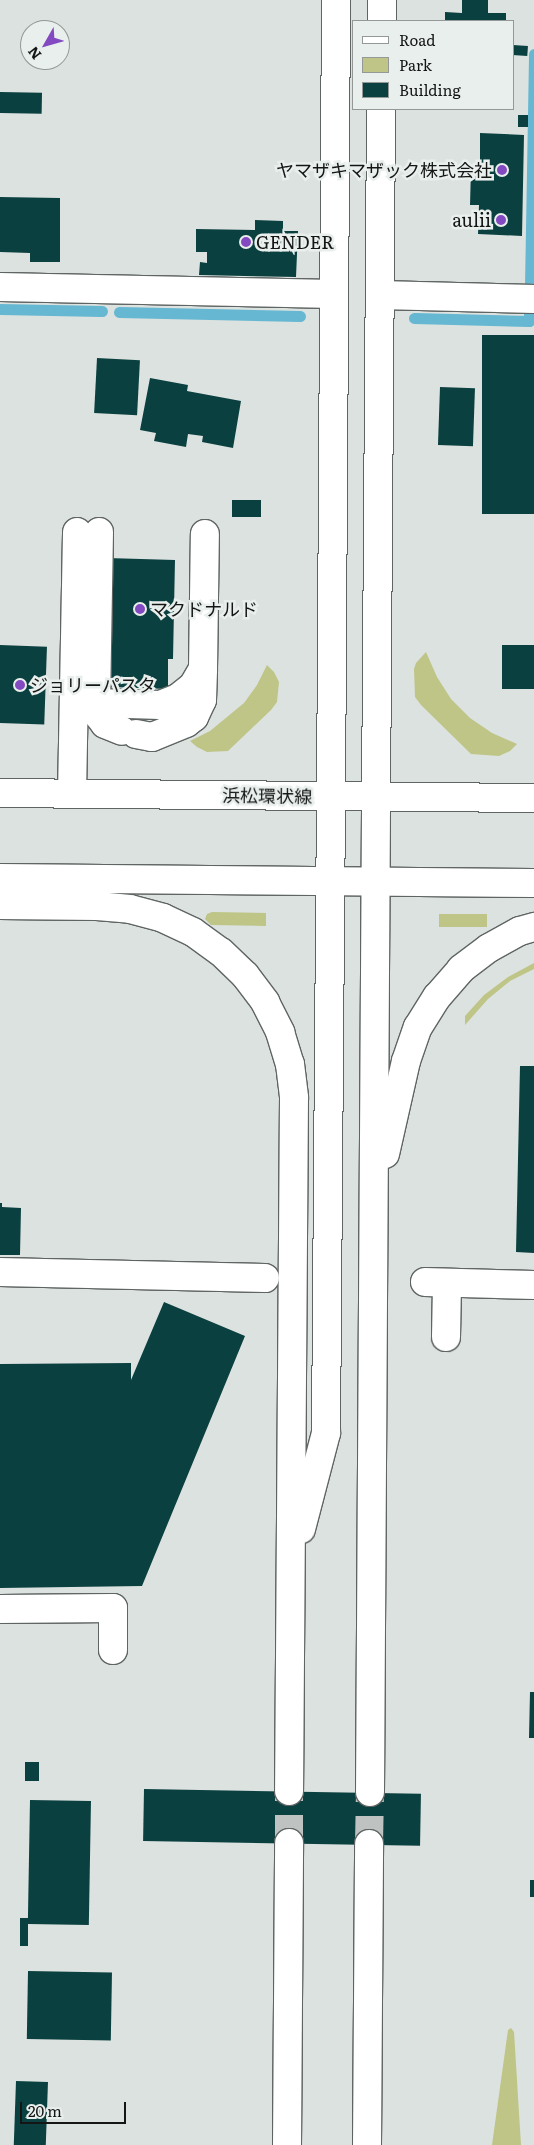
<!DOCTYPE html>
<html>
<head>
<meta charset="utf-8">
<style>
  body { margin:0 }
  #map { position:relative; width:534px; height:2145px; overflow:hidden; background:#dce2df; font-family:Literata,"Noto Sans JP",serif }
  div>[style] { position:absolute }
  .green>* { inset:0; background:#bec586; transform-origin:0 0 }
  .stream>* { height:11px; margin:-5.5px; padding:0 5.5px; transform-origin:5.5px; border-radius:5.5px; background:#66b7d2 }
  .building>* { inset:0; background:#0b4040; transform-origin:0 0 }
  .highway-tunnel>* { height:28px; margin-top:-14px; transform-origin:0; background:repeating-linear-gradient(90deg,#bec3c1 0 28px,transparent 0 42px) }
  .roads { filter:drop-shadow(1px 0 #5f6563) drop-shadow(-1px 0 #5f6563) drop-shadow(0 1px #5f6563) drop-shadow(0 -1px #5f6563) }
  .minor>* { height:28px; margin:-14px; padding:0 14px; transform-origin:14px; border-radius:14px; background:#fff }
  .major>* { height:28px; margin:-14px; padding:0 14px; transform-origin:14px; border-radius:14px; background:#fff }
  .highway>* { height:28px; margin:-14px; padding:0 14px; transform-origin:14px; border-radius:14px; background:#fff }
  .dots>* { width:14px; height:14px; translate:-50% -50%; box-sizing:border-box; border:2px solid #e9efec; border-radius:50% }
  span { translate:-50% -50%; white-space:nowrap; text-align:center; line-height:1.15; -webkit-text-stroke:5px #e9efec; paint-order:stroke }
  .poi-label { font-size:18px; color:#141615 }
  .right { translate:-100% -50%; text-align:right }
  .left { translate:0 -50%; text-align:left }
  .street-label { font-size:18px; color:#141615 }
  .legend { position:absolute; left:352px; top:20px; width:162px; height:90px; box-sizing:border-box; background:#e9efec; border:1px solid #949896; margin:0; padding:6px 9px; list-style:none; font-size:15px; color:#141615 }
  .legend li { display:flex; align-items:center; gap:10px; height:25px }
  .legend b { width:25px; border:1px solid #949896 }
  .north { position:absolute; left:20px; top:20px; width:50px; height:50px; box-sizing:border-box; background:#e9efec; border:1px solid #949896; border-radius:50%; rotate:232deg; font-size:14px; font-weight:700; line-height:20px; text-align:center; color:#141615 }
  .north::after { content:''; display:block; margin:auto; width:18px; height:22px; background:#8349c0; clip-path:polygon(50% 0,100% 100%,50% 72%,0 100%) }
  .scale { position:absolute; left:20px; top:2102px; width:106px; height:22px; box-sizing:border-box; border:2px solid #141615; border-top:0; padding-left:6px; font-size:15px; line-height:18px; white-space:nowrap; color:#141615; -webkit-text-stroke:4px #e9efec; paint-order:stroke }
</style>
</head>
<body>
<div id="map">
  <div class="green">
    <i style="clip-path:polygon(426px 652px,437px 677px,451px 699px,470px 718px,492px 733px,517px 744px,510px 751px,499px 756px,471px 754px,421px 705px,415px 697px,414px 669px,416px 663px)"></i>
    <i style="clip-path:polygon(267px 665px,274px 672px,279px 682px,277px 702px,271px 710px,228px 751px,207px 752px,197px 747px,190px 741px,210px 731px,244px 703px,257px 685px)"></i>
    <i style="clip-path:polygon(212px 912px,266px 913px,266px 926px,211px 925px,205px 919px,207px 914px)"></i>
    <i style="left:439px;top:914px;width:48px;height:13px"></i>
    <i style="clip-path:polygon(534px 963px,534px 969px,510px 981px,488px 999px,465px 1025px,465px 1016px,484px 995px,508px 977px)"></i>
    <i style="clip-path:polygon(511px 2028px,514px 2032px,521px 2145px,492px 2145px,508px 2030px)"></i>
  </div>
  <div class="stream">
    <i style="left:530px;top:286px;width:232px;rotate:-89deg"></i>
    <i style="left:0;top:309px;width:102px;rotate:1.1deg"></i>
    <i style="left:119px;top:312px;width:181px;rotate:1.3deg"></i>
    <i style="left:414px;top:318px;width:115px;rotate:1.5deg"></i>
    <i style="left:529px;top:321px;width:9px;rotate:-90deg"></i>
  </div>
  <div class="building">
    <i style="clip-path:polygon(462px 0,488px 0,488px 13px,506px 13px,506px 21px,445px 21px,445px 12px,462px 13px)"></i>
    <i style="left:513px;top:45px;width:15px;height:10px;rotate:4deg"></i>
    <i style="left:0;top:92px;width:42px;height:21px;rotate:1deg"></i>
    <i style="left:518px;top:115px;width:10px;height:12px"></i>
    <i style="clip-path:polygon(480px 133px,524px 135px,522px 236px,478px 234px,479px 205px,470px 205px,471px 168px,480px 168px)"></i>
    <i style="clip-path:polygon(0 197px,60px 198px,60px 262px,30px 262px,30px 253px,0 252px)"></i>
    <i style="clip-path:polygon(255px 220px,283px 221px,283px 231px,298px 231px,296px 277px,199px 275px,200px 262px,207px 263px,207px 252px,196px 252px,196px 229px,255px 230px)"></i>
    <i style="left:482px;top:335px;width:52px;height:179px"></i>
    <i style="left:97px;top:358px;width:43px;height:55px;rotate:3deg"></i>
    <i style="clip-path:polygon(150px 378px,188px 385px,187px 391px,241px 401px,233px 448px,202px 442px,203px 436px,188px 434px,186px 447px,154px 441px,156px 433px,140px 430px)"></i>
    <i style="left:440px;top:387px;width:35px;height:58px;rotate:2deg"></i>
    <i style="left:232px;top:500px;width:29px;height:17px"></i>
    <i style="clip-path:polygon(107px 558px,175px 560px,173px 659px,168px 659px,168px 689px,111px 687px,111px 657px,106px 657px)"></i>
    <i style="left:0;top:645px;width:47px;height:78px;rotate:2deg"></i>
    <i style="left:502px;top:645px;width:32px;height:44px"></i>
    <i style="clip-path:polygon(520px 1066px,534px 1066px,534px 1253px,516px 1252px)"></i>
    <i style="clip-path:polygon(0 1203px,2px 1203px,2px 1207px,21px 1208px,20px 1255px,0 1255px)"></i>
    <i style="clip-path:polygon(164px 1302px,245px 1336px,142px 1586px,0 1588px,0 1364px,131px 1363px,131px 1380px)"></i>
    <i style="clip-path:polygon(530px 1692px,534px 1692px,534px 1738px,529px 1738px)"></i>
    <i style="left:25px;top:1762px;width:14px;height:19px"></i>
    <i style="left:144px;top:1789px;width:277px;height:52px;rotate:1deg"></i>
    <i style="left:30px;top:1800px;width:61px;height:124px;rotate:1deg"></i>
    <i style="left:530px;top:1880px;width:4px;height:17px"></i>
    <i style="left:28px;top:1918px;width:28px;height:8px;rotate:90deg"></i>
    <i style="left:28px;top:1971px;width:84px;height:68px;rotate:1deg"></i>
    <i style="left:16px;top:2081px;width:32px;height:64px;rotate:2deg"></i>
  </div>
  <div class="highway-tunnel">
    <i style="left:289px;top:1843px;width:52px;rotate:-90deg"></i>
    <i style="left:369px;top:1844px;width:52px;rotate:-88.9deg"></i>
  </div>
  <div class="roads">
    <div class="minor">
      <i style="left:382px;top:21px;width:21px;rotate:-90deg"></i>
      <i style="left:0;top:287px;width:334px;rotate:1.2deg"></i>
      <i style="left:380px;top:295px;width:154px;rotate:1.5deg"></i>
      <i style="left:99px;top:532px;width:171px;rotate:91deg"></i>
      <i style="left:96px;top:703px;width:12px;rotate:81deg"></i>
      <i style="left:98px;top:715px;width:11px;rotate:52deg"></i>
      <i style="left:105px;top:724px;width:18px;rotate:22deg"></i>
      <i style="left:96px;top:703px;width:64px;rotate:1.8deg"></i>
      <i style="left:160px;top:705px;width:19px;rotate:-21deg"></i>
      <i style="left:178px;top:698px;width:19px;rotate:-39deg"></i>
      <i style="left:193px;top:686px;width:20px;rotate:-60deg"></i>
      <i style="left:203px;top:669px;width:135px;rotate:-89.2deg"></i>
      <i style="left:136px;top:734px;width:16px;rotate:11deg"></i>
      <i style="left:152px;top:737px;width:37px;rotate:-22deg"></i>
      <i style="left:186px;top:723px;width:10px;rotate:-37deg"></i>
      <i style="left:194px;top:717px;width:19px;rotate:-65deg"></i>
      <i style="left:202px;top:700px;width:31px;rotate:-88deg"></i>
      <i style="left:72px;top:794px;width:262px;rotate:-88.9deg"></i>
      <i style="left:331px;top:796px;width:796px;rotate:-89.64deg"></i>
      <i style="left:376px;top:797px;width:688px;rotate:-89.58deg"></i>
      <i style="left:0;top:1272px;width:265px;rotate:1.3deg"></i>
      <i style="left:425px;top:1282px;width:109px;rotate:1.6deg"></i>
      <i style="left:446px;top:1337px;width:54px;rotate:-88.9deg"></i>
      <i style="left:0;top:1609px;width:113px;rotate:-0.5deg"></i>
      <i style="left:113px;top:1608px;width:42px;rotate:90deg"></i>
    </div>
    <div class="major">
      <i style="left:0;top:793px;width:534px;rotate:0.54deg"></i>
      <i style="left:0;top:878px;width:534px;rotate:0.54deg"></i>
    </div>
    <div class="highway">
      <i style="left:0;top:905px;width:97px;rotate:0.6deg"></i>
      <i style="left:97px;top:906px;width:33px;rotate:5deg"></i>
      <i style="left:130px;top:909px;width:34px;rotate:15deg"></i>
      <i style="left:163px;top:918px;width:33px;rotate:25deg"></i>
      <i style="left:193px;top:932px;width:34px;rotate:36deg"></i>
      <i style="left:221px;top:952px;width:33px;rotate:44deg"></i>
      <i style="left:245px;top:975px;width:34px;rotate:53deg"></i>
      <i style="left:265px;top:1002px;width:34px;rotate:63deg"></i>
      <i style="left:280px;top:1032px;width:34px;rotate:73deg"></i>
      <i style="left:290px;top:1064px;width:34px;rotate:83deg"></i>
      <i style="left:294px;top:1098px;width:693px;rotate:90.41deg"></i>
      <i style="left:385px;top:1154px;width:95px;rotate:-77.3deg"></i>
      <i style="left:406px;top:1061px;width:36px;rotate:-71deg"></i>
      <i style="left:418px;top:1027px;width:36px;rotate:-58deg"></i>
      <i style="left:437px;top:997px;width:37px;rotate:-49deg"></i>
      <i style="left:461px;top:969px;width:35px;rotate:-37deg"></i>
      <i style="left:489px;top:948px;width:35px;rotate:-29deg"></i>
      <i style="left:520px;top:931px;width:15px;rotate:-16deg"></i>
      <i style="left:301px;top:1529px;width:99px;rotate:-75.4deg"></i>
      <i style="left:326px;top:1433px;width:637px;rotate:-89.55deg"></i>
      <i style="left:370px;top:1792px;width:995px;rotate:-89.65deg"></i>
      <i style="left:287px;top:2145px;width:302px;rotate:-89.6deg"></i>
      <i style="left:367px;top:2145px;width:301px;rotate:-89.6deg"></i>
    </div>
  </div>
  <div class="dots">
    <i style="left:502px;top:170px;background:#8349c0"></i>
    <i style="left:501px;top:220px;background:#8349c0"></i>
    <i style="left:246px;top:242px;background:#8349c0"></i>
    <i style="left:140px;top:609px;background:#8349c0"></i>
    <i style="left:20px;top:685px;background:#8349c0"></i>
  </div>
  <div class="poi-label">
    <span class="right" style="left:492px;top:170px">ヤマザキマザック株式会社</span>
    <span class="right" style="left:491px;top:220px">aulii</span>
    <span class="left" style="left:256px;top:242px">GENDER</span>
    <span class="left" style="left:150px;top:609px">マクドナルド</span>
    <span class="left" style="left:30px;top:685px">ジョリーパスタ</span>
  </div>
  <div class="street-label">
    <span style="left:267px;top:796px;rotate:1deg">浜松環状線</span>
  </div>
  <ul class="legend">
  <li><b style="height:6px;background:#fff"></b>Road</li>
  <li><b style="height:14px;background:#bec586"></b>Park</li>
  <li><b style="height:14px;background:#0b4040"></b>Building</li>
  </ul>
  <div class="north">N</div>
  <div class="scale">20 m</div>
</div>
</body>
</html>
